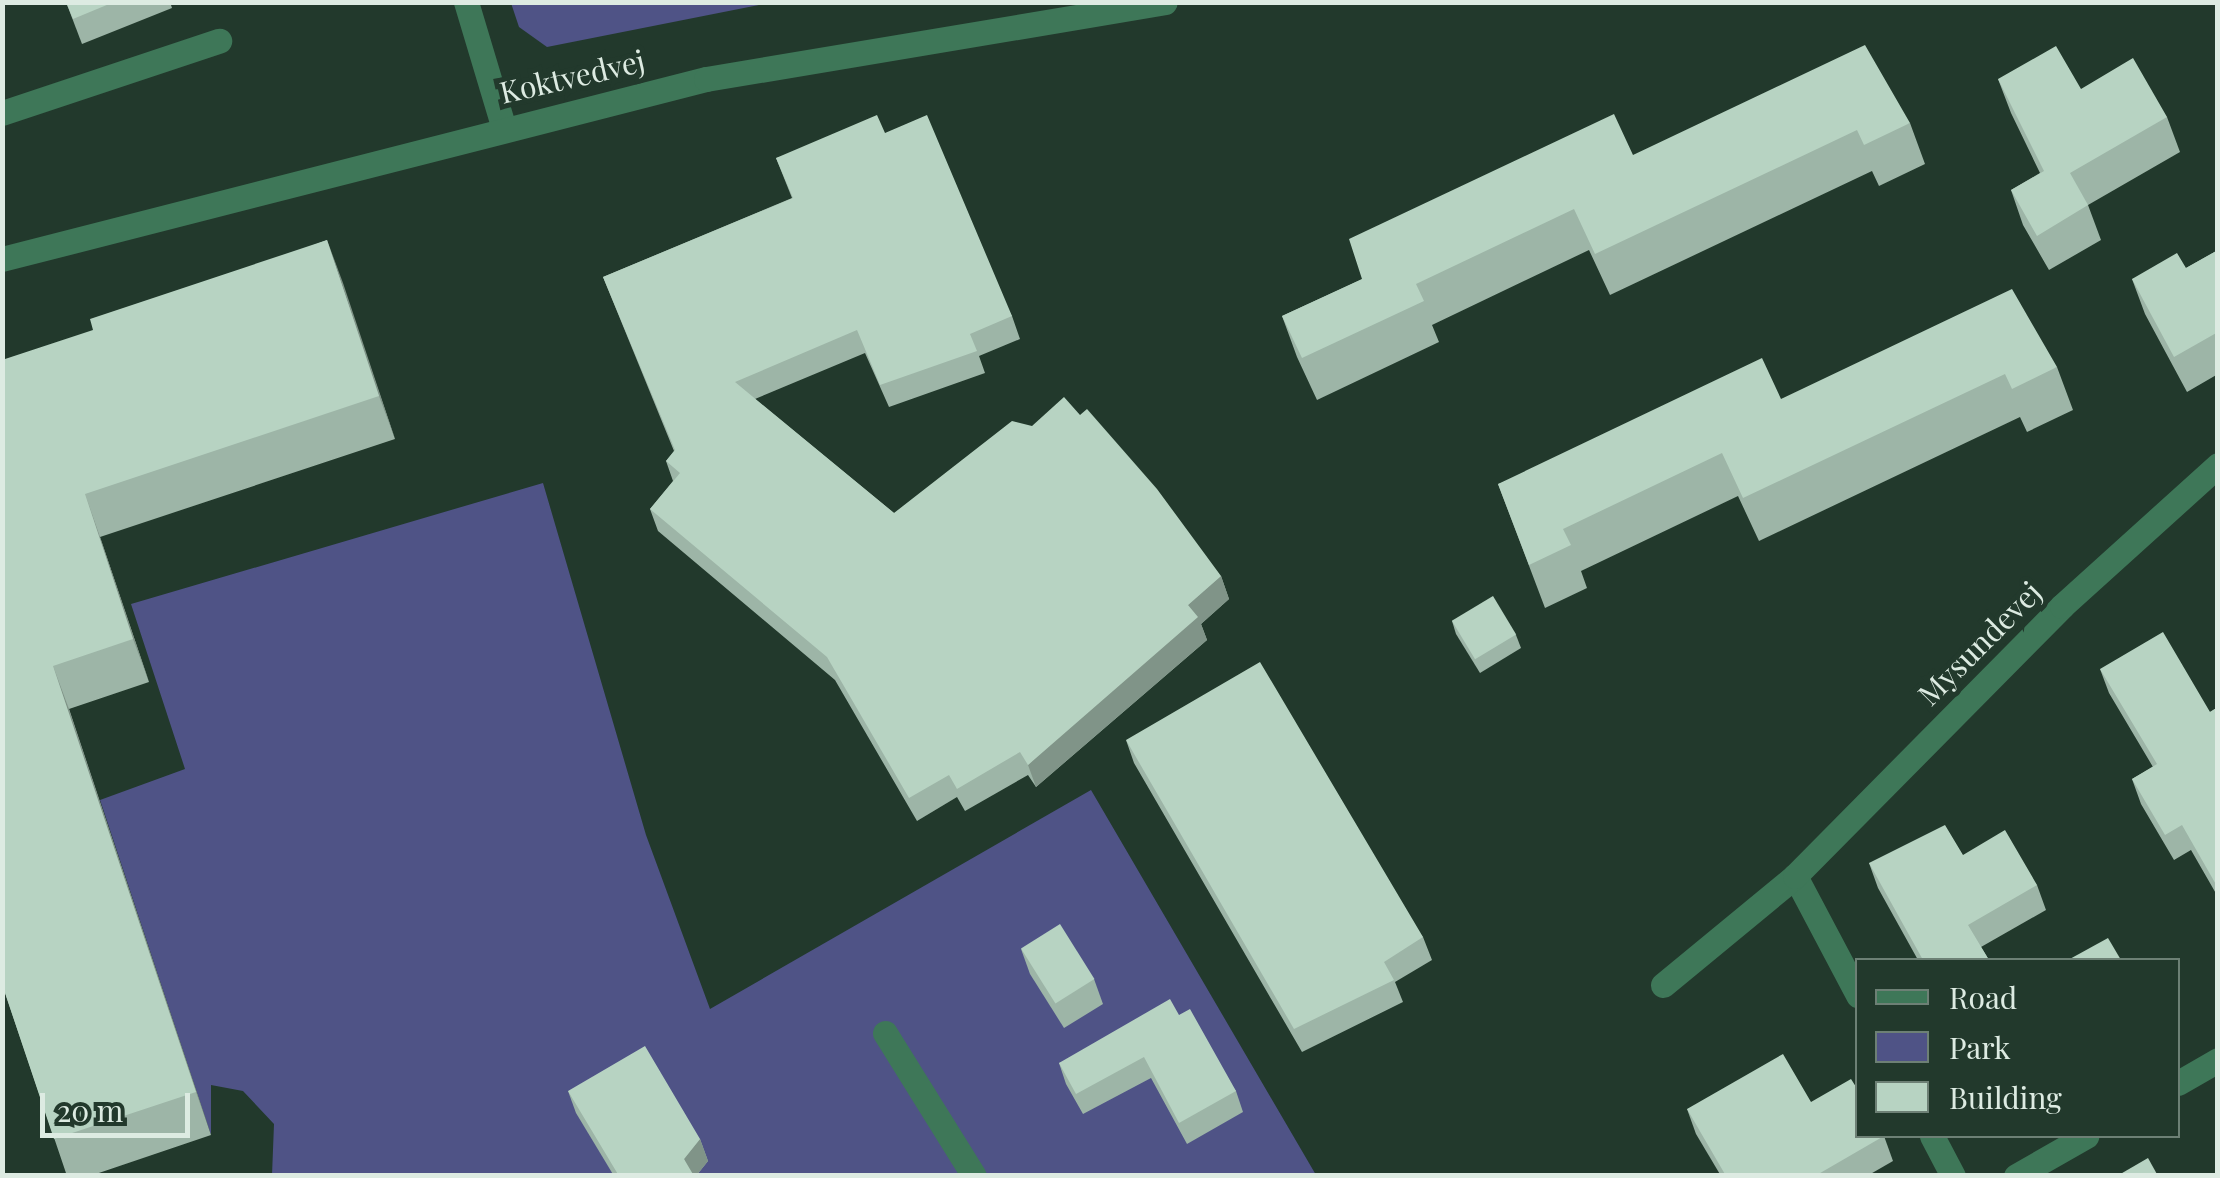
<!DOCTYPE html>
<html>
<head>
<meta charset="utf-8">
<style>
  body { margin:0 }
  #map { position:relative; width:2220px; height:1178px; overflow:hidden; background:#22392c; font-family:"Playfair Display",serif }
  div>[style] { position:absolute }
  .green>* { inset:0; background:#4f5386 }
  .minor>* { height:25px; margin:-12.5px; padding:0 12.5px; transform-origin:12.5px; border-radius:12.5px; background:#3e7758 }
  .wall>* { inset:0; background:#9db5a7 }
  .shaded-wall>* { inset:0; background:#809488 }
  .building>* { inset:0; background:#b7d3c2; transform-origin:0 0 }
  span { translate:-50% -50%; white-space:nowrap; text-align:center; line-height:1.15; -webkit-text-stroke:10px #22392c; paint-order:stroke }
  .street-label { font-size:30px; color:#ddebe2 }
  .frame { position:absolute; inset:0; border:5px solid #ddebe2; pointer-events:none }
  .legend { position:absolute; left:1855px; top:958px; width:325px; height:180px; box-sizing:border-box; background:#22392c; border:2px solid #6d8075; margin:0; padding:12px 18px; list-style:none; font-size:30px; color:#ddebe2 }
  .legend li { display:flex; align-items:center; gap:20px; height:50px }
  .legend b { width:50px; border:2px solid #6d8075 }
  .scale { position:absolute; left:40px; top:1093px; width:150px; height:45px; box-sizing:border-box; border:5px solid #ddebe2; border-top:0; padding-left:12px; font-size:30px; line-height:35px; white-space:nowrap; color:#ddebe2; -webkit-text-stroke:8px #22392c; paint-order:stroke }
</style>
</head>
<body>
<div id="map">
  <div class="green">
    <i style="clip-path:polygon(511px 3px,511px 2px,769px 3px,547px 47px,519px 27px)"></i>
    <i style="clip-path:polygon(543px 483px,646px 835px,710px 1009px,1091px 790px,1316px 1175px,272px 1175px,274px 1124px,243px 1091px,211px 1085px,211px 1135px,100px 800px,185px 769px,131px 604px)"></i>
  </div>
  <div class="minor">
    <i style="left:466px;top:2px;width:128px;rotate:73.3deg"></i>
    <i style="left:2px;top:113px;width:229px;rotate:-18.4deg"></i>
    <i style="left:2px;top:259px;width:727px;rotate:-14.34deg"></i>
    <i style="left:706px;top:79px;width:465px;rotate:-9.5deg"></i>
    <i style="left:1795px;top:876px;width:135px;rotate:62.1deg"></i>
    <i style="left:1663px;top:985px;width:171px;rotate:-39.5deg"></i>
    <i style="left:1795px;top:876px;width:380px;rotate:-45.3deg"></i>
    <i style="left:2062px;top:606px;width:210px;rotate:-42.1deg"></i>
    <i style="left:885px;top:1033px;width:168px;rotate:58.1deg"></i>
    <i style="left:2178px;top:1083px;width:46px;rotate:-29.9deg"></i>
    <i style="left:1932px;top:1136px;width:45px;rotate:62.3deg"></i>
    <i style="left:2016px;top:1176px;width:81px;rotate:-29.7deg"></i>
  </div>
  <div class="wall">
    <i style="clip-path:polygon(66px 2px,170px 2px,172px 8px,82px 44px)"></i>
    <i style="clip-path:polygon(1998px 79px,2081px 89px,2167px 117px,2180px 152px,2088px 205px,2101px 240px,2049px 270px,2023px 225px,2011px 190px,2040px 173px,2011px 113px)"></i>
    <i style="clip-path:polygon(1910px 123px,1925px 164px,1879px 186px,1872px 171px,1610px 295px,1589px 250px,1432px 325px,1439px 342px,1317px 400px,1297px 357px,1282px 316px,1633px 155px)"></i>
    <i style="clip-path:polygon(885px 133px,1012px 316px,1020px 339px,979px 356px,985px 373px,889px 407px,865px 353px,755px 399px,894px 513px,1221px 576px,1229px 599px,1201px 624px,1207px 640px,1036px 787px,1028px 775px,965px 811px,957px 797px,917px 821px,835px 680px,658px 531px,650px 509px,673px 481px,666px 461px,674px 451px,603px 277px,792px 198px,776px 158px)"></i>
    <i style="clip-path:polygon(327px 240px,395px 439px,100px 537px,149px 682px,69px 709px,211px 1135px,90px 1176px,67px 1176px,2px 984px,93px 330px)"></i>
    <i style="clip-path:polygon(2218px 250px,2218px 374px,2187px 392px,2145px 314px,2132px 279px,2186px 268px)"></i>
    <i style="clip-path:polygon(2057px 367px,2073px 410px,2027px 432px,2020px 417px,1759px 541px,1738px 496px,1581px 571px,1587px 588px,1545px 608px,1498px 484px,1781px 399px)"></i>
    <i style="clip-path:polygon(1452px 621px,1516px 635px,1521px 648px,1480px 673px,1456px 634px)"></i>
    <i style="clip-path:polygon(2100px 669px,2210px 712px,2218px 707px,2218px 897px,2191px 850px,2174px 860px,2141px 804px,2132px 779px,2153px 767px,2109px 693px)"></i>
    <i style="clip-path:polygon(1126px 740px,1423px 937px,1432px 960px,1395px 982px,1403px 1002px,1302px 1052px,1134px 763px)"></i>
    <i style="clip-path:polygon(1963px 855px,2037px 885px,2046px 910px,1981px 947px,1989px 960px,1918px 960px,1878px 888px,1869px 863px)"></i>
    <i style="clip-path:polygon(1021px 949px,1094px 979px,1103px 1004px,1064px 1028px,1030px 974px)"></i>
    <i style="clip-path:polygon(1179px 1015px,1236px 1091px,1243px 1112px,1187px 1144px,1151px 1078px,1083px 1114px,1066px 1084px,1059px 1063px)"></i>
    <i style="clip-path:polygon(568px 1091px,700px 1139px,708px 1161px,696px 1176px,614px 1176px,576px 1113px)"></i>
    <i style="clip-path:polygon(1811px 1102px,1884px 1136px,1893px 1161px,1867px 1176px,1721px 1176px,1696px 1134px,1687px 1109px)"></i>
  </div>
  <div class="shaded-wall">
    <i style="clip-path:polygon(327px 240px,343px 283px,395px 439px,379px 396px)"></i>
    <i style="clip-path:polygon(85px 494px,100px 537px,149px 682px,133px 639px)"></i>
    <i style="clip-path:polygon(1221px 576px,1229px 599px,1201px 624px,1207px 640px,1036px 787px,1028px 765px,1188px 605px)"></i>
    <i style="clip-path:polygon(53px 666px,69px 709px,211px 1135px,196px 1092px)"></i>
    <i style="clip-path:polygon(700px 1139px,708px 1161px,696px 1176px,690px 1176px,684px 1159px)"></i>
  </div>
  <div class="building">
    <i style="clip-path:polygon(66px 2px,114px 2px,73px 19px)"></i>
    <i style="clip-path:polygon(1865px 45px,1910px 123px,1864px 145px,1857px 130px,1595px 254px,1574px 209px,1416px 284px,1424px 301px,1302px 358px,1282px 316px,1362px 279px,1349px 239px,1614px 114px,1633px 155px)"></i>
    <i style="clip-path:polygon(2056px 46px,2081px 89px,2133px 58px,2167px 117px,2070px 173px,2088px 205px,2037px 236px,2011px 190px,2044px 171px,1998px 79px)"></i>
    <i style="clip-path:polygon(877px 115px,885px 133px,927px 115px,1012px 316px,970px 334px,977px 351px,880px 385px,857px 330px,735px 382px,894px 513px,1012px 421px,1032px 426px,1064px 397px,1080px 415px,1087px 409px,1157px 489px,1221px 576px,1188px 605px,1198px 617px,1028px 765px,1020px 752px,957px 789px,949px 775px,909px 798px,827px 657px,650px 509px,680px 473px,666px 461px,675px 450px,603px 277px,793px 198px,776px 158px)"></i>
    <i style="clip-path:polygon(327px 240px,379px 396px,85px 494px,133px 639px,53px 666px,196px 1092px,54px 1139px,2px 984px,2px 360px,93px 330px,90px 319px)"></i>
    <i style="clip-path:polygon(2218px 250px,2218px 332px,2174px 357px,2132px 279px,2177px 253px,2186px 268px)"></i>
    <i style="clip-path:polygon(2012px 289px,2057px 367px,2012px 389px,2005px 374px,1743px 498px,1722px 453px,1563px 529px,1571px 545px,1529px 565px,1498px 484px,1762px 358px,1781px 399px)"></i>
    <i style="left:1493px;top:596px;width:45px;height:48px;rotate:59deg"></i>
    <i style="clip-path:polygon(2163px 632px,2210px 712px,2218px 707px,2218px 888px,2182px 825px,2165px 835px,2132px 779px,2157px 764px,2100px 669px)"></i>
    <i style="clip-path:polygon(1260px 662px,1423px 937px,1384px 962px,1394px 980px,1294px 1029px,1126px 740px)"></i>
    <i style="clip-path:polygon(1945px 825px,1963px 855px,2005px 830px,2037px 885px,1968px 925px,1989px 960px,1923px 960px,1869px 863px)"></i>
    <i style="left:1060px;top:924px;width:65px;height:46px;rotate:58deg"></i>
    <i style="clip-path:polygon(2108px 938px,2121px 960px,2068px 960px)"></i>
    <i style="clip-path:polygon(1170px 999px,1179px 1015px,1190px 1009px,1236px 1091px,1179px 1123px,1144px 1057px,1076px 1094px,1059px 1063px)"></i>
    <i style="clip-path:polygon(645px 1046px,700px 1139px,684px 1159px,694px 1176px,619px 1176px,568px 1091px)"></i>
    <i style="clip-path:polygon(1783px 1054px,1811px 1102px,1851px 1079px,1858px 1090px,1858px 1136px,1884px 1136px,1815px 1176px,1726px 1176px,1687px 1109px)"></i>
    <i style="clip-path:polygon(2148px 1158px,2158px 1176px,2117px 1176px)"></i>
  </div>
  <div class="street-label">
    <span style="left:572px;top:76px;rotate:-13deg">Koktvedvej</span>
    <span style="left:1979px;top:643px;rotate:-45deg">Mysundevej</span>
  </div>
  <div class="frame"></div>
  <ul class="legend">
  <li><b style="height:12px;background:#3e7758"></b>Road</li>
  <li><b style="height:28px;background:#4f5386"></b>Park</li>
  <li><b style="height:28px;background:#b7d3c2"></b>Building</li>
  </ul>
  <div class="scale">20 m</div>
</div>
</body>
</html>
